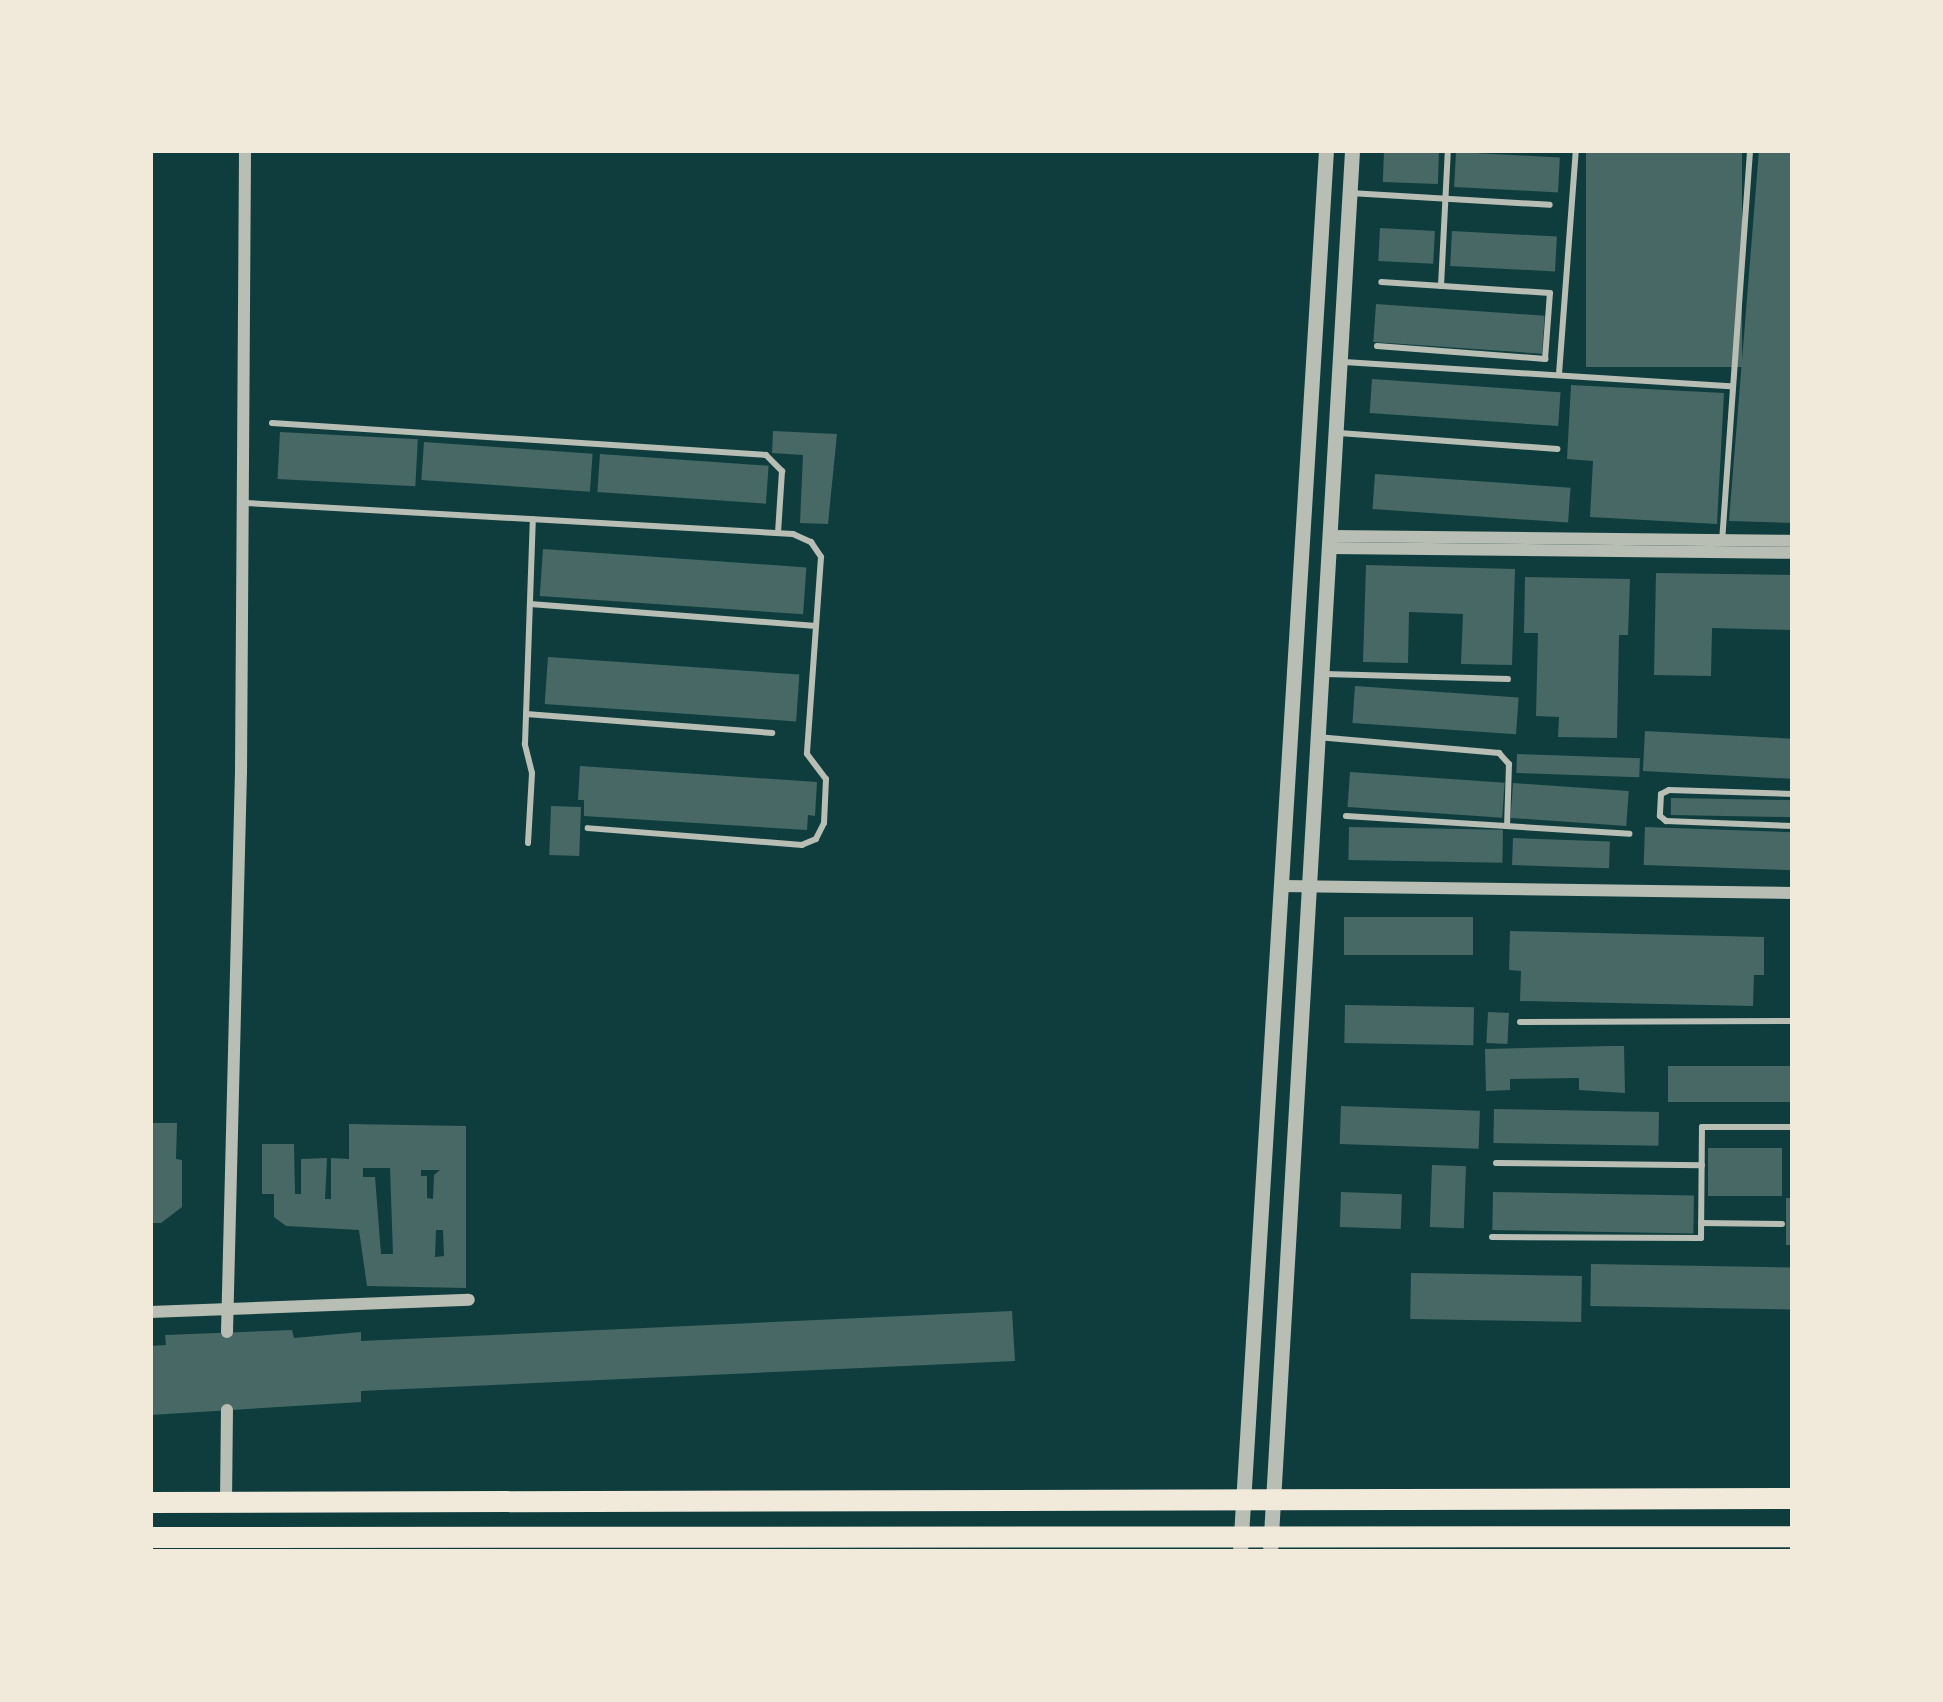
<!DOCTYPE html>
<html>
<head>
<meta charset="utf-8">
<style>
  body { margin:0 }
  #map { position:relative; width:1943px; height:1702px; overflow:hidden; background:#0f3d3e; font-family:"PT Serif",serif }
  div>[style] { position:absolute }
  .building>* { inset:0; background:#486865; transform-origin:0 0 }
  .service>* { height:6px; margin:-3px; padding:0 3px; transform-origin:3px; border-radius:3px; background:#b8beb3 }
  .minor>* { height:12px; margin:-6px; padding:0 6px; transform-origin:6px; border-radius:6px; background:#b8beb3 }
  .tertiary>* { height:15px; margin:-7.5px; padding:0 7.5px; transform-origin:7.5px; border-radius:7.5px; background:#b8beb3 }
  .primary>* { height:21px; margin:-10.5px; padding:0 10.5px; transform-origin:10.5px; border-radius:10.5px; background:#f1e9da }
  span { translate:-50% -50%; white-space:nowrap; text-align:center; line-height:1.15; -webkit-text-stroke:12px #f1e9da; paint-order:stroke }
  .frame { position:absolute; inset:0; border:153px solid #f1e9da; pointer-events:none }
</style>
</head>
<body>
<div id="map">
  <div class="building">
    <i style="left:1384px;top:150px;width:55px;height:32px;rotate:2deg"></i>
    <i style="left:1586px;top:150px;width:156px;height:217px"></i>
    <i style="clip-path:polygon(1759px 150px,1793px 150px,1793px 523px,1729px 521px)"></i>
    <i style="left:1456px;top:152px;width:104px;height:35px;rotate:3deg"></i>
    <i style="left:1380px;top:228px;width:55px;height:33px;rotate:3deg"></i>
    <i style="left:1452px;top:231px;width:105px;height:35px;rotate:3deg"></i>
    <i style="left:1376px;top:304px;width:169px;height:38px;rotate:4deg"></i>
    <i style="left:1372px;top:379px;width:189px;height:34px;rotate:4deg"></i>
    <i style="clip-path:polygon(1571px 385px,1724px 393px,1717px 524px,1590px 517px,1593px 461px,1567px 459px)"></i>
    <i style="clip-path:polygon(773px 431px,837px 434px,828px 524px,800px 523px,803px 455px,772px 453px)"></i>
    <i style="left:280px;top:432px;width:138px;height:47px;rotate:3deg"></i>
    <i style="left:424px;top:442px;width:169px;height:38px;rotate:4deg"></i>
    <i style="left:600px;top:454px;width:169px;height:38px;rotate:4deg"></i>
    <i style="left:1375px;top:474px;width:196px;height:35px;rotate:4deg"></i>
    <i style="left:543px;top:549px;width:264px;height:47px;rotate:4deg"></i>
    <i style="clip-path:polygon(1366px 565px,1515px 569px,1512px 665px,1461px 664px,1463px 614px,1409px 612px,1408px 663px,1363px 662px)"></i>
    <i style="clip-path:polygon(1656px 573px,1793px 575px,1793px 630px,1712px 628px,1711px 676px,1654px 675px)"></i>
    <i style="clip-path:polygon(1525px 577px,1630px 579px,1628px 635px,1619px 635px,1617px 738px,1558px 737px,1559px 717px,1536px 716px,1538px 633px,1524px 633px)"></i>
    <i style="left:548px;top:657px;width:252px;height:47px;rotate:4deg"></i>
    <i style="left:1355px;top:686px;width:164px;height:37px;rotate:4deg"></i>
    <i style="left:1645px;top:731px;width:148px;height:40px;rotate:3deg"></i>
    <i style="left:1517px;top:754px;width:123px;height:19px;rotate:2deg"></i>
    <i style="clip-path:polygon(580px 766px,817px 782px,815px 816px,808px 815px,807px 830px,584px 816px,584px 800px,578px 800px)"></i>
    <i style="left:1350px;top:772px;width:155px;height:35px;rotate:4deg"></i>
    <i style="left:1513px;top:783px;width:116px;height:35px;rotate:4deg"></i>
    <i style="left:1671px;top:798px;width:122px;height:17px;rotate:1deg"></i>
    <i style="left:551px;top:806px;width:30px;height:49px;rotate:2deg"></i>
    <i style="left:1349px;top:827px;width:154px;height:33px;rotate:1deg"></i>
    <i style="left:1645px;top:827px;width:148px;height:38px;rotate:2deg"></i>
    <i style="left:1513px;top:838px;width:97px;height:27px;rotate:2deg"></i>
    <i style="left:1344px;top:917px;width:129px;height:38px"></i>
    <i style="clip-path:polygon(1510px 931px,1764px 937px,1764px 975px,1754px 975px,1753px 1006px,1520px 1001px,1521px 971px,1509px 970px)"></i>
    <i style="left:1345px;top:1005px;width:129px;height:38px;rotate:1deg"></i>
    <i style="left:1488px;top:1012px;width:21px;height:31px;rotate:3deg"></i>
    <i style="clip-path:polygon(1611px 1046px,1624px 1046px,1625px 1093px,1579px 1090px,1579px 1078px,1510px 1079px,1510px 1090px,1486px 1091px,1485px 1049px)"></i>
    <i style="left:1668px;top:1066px;width:125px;height:36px"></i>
    <i style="left:1341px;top:1106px;width:139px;height:38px;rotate:2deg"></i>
    <i style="left:1494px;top:1109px;width:165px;height:34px;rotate:1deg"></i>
    <i style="clip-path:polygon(150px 1123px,177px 1123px,176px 1159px,182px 1160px,182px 1207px,161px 1223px,150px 1223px)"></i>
    <i style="clip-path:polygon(evenodd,349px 1124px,466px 1126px,466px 1288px,367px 1286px,359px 1230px,286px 1226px,274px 1217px,274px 1194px,262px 1194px,262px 1144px,294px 1144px,295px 1194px,301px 1194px,301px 1159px,327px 1158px,325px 1199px,331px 1199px,331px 1158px,349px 1159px,349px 1124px,363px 1168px,390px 1168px,393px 1254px,381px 1254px,375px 1177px,363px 1177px,363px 1168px,349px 1124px,421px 1170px,440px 1170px,434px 1175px,433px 1199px,427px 1198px,427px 1176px,421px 1176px,421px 1170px,349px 1124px,436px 1230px,443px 1230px,444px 1256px,435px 1257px,436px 1230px)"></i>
    <i style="left:1708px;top:1148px;width:74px;height:48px"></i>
    <i style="left:1432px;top:1165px;width:34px;height:62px;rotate:2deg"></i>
    <i style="left:1341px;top:1192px;width:61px;height:35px;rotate:2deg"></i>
    <i style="left:1493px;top:1192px;width:201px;height:38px;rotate:1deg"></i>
    <i style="left:1786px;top:1198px;width:7px;height:47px"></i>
    <i style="left:1591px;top:1264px;width:202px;height:42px;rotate:1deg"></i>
    <i style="left:1411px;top:1273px;width:171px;height:46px;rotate:1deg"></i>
    <i style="clip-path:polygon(1012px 1311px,1015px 1361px,361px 1391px,361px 1402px,150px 1415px,150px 1346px,166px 1345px,165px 1335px,292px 1330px,294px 1338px,361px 1332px,361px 1341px)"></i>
  </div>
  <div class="service">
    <i style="left:1350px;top:193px;width:200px;rotate:3.4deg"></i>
    <i style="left:1441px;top:286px;width:136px;rotate:-87.1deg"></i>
    <i style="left:1377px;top:346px;width:169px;rotate:4.4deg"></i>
    <i style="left:1545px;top:359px;width:66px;rotate:-85.7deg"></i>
    <i style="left:1550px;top:293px;width:169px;rotate:-176.3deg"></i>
    <i style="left:1344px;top:362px;width:387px;rotate:3.6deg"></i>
    <i style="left:1559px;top:374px;width:225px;rotate:-85.7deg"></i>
    <i style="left:272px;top:423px;width:495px;rotate:3.7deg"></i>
    <i style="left:766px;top:455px;width:23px;rotate:45deg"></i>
    <i style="left:782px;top:471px;width:62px;rotate:93.7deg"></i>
    <i style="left:1339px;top:433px;width:219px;rotate:4.2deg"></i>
    <i style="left:246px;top:503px;width:548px;rotate:3.24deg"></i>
    <i style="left:793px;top:534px;width:20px;rotate:24deg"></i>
    <i style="left:811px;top:542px;width:18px;rotate:56deg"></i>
    <i style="left:821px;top:557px;width:197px;rotate:94.1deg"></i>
    <i style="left:807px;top:754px;width:31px;rotate:53deg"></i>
    <i style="left:826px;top:779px;width:44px;rotate:92.6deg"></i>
    <i style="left:824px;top:823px;width:18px;rotate:117deg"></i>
    <i style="left:816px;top:839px;width:15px;rotate:157deg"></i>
    <i style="left:802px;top:845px;width:215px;rotate:-175.5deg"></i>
    <i style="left:1722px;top:542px;width:393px;rotate:-85.9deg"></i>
    <i style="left:530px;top:604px;width:287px;rotate:4.4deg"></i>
    <i style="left:1325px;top:674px;width:183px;rotate:1.6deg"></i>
    <i style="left:526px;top:714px;width:247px;rotate:4.4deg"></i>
    <i style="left:1317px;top:737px;width:183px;rotate:5deg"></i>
    <i style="left:1499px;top:753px;width:15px;rotate:48deg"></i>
    <i style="left:1509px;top:764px;width:62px;rotate:91.8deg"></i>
    <i style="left:1793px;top:794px;width:124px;rotate:-178.2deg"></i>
    <i style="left:1669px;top:790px;width:9px;rotate:153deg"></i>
    <i style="left:1661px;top:794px;width:22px;rotate:93deg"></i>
    <i style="left:1660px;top:816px;width:8px;rotate:40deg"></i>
    <i style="left:1666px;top:821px;width:127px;rotate:2.3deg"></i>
    <i style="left:1346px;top:816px;width:284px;rotate:3.6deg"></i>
    <i style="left:528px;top:843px;width:70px;rotate:-86.7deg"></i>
    <i style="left:532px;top:773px;width:30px;rotate:-104deg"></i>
    <i style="left:525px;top:744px;width:225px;rotate:-88deg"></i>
    <i style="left:1520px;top:1022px;width:273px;rotate:-0.2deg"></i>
    <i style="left:1496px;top:1163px;width:206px;rotate:0.6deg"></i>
    <i style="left:1701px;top:1223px;width:81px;rotate:0.7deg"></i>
    <i style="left:1492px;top:1237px;width:209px;rotate:0.3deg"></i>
    <i style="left:1701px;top:1238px;width:111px;rotate:-89.5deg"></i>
    <i style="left:1702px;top:1127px;width:91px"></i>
  </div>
  <div class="minor">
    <i style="left:1331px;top:536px;width:462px;rotate:0.6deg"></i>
    <i style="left:1330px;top:548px;width:463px;rotate:0.6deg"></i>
    <i style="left:1282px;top:886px;width:511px;rotate:0.78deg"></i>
    <i style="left:150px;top:1312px;width:319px;rotate:-2.2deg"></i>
    <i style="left:227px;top:1332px;width:560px;rotate:-88.57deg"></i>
    <i style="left:241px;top:772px;width:622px;rotate:-89.63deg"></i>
    <i style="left:226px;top:1503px;width:93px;rotate:-89.4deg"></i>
  </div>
  <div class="tertiary">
    <i style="left:1240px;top:1552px;width:1405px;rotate:-86.49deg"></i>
    <i style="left:1270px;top:1552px;width:1404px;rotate:-86.65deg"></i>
  </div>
  <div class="primary">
    <i style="left:150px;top:1502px;width:1643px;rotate:-0.14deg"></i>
    <i style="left:150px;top:1537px;width:1643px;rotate:-0.03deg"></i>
  </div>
  <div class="frame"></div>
</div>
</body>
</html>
